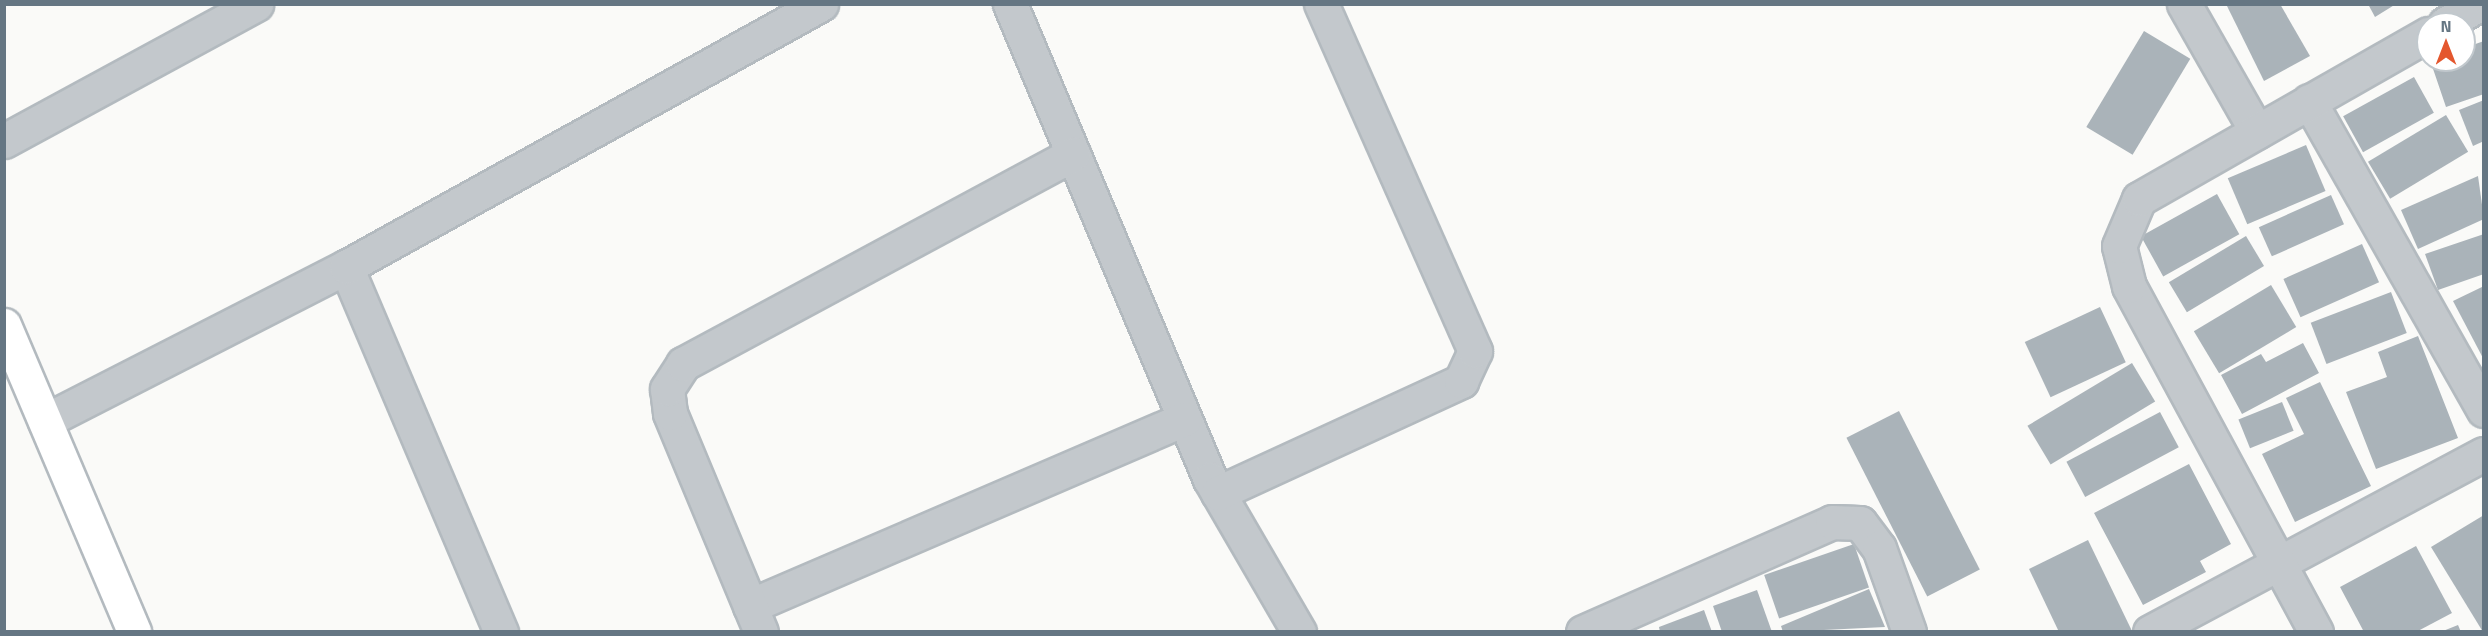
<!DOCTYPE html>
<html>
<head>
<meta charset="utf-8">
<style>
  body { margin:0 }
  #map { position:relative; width:2488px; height:636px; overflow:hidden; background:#fafaf8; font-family:"Titillium Web",sans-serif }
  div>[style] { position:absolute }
  .building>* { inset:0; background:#aab3b9; transform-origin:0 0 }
  .roads { filter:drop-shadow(2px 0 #b3babf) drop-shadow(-2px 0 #b3babf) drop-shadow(0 2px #b3babf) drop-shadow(0 -2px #b3babf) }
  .street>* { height:33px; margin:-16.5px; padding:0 16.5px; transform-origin:16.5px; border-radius:16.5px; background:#c3c8cc }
  .secondary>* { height:33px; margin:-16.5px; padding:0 16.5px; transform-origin:16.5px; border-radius:16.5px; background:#fff }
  span { translate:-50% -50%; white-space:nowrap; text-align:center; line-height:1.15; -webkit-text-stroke:6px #fff; paint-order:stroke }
  .frame { position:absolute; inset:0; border:6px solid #657683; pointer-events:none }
  .north { position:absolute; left:2416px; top:12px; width:60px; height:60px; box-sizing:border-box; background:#fff; border:2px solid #c1c8cd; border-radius:50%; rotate:0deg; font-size:16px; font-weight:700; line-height:24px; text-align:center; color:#657683 }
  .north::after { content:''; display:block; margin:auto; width:21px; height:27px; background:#e4572e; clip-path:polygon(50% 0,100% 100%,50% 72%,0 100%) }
</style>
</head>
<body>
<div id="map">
  <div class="building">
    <i style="clip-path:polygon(2226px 4px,2280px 4px,2310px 56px,2264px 81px)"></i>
    <i style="clip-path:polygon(2368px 4px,2396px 4px,2375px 17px)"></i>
    <i style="left:2144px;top:31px;width:54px;height:112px;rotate:31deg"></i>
    <i style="clip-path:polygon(2484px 41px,2484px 94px,2446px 107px,2430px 60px,2464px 60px,2464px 48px)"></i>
    <i style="left:2414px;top:77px;width:41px;height:81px;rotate:61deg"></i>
    <i style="clip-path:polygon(2484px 100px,2484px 141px,2473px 146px,2459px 110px)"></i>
    <i style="left:2446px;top:115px;width:43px;height:91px;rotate:59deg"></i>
    <i style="left:2306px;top:145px;width:50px;height:85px;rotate:67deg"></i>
    <i style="clip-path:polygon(2478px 176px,2484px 219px,2418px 249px,2401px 210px)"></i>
    <i style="left:2217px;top:194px;width:46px;height:87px;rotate:61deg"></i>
    <i style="left:2331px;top:195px;width:32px;height:79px;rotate:66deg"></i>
    <i style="clip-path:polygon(2484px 234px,2484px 274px,2438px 290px,2425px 254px)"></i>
    <i style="left:2246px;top:236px;width:35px;height:90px;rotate:59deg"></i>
    <i style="left:2362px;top:244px;width:42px;height:86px;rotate:66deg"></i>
    <i style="left:2271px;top:285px;width:49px;height:90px;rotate:59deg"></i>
    <i style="clip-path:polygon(2484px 286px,2484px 360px,2453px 301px)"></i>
    <i style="left:2391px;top:292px;width:44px;height:86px;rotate:69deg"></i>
    <i style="left:2100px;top:307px;width:61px;height:83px;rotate:65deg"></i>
    <i style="clip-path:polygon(2418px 336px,2458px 438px,2376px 469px,2346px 392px,2387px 377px,2378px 352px)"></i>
    <i style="clip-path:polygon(2303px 343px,2319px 373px,2242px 414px,2221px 375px,2261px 354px,2266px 362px)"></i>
    <i style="left:2132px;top:363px;width:45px;height:122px;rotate:59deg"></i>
    <i style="clip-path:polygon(2320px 382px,2371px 486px,2295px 522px,2262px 454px,2304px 434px,2286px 398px)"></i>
    <i style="left:2282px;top:402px;width:31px;height:47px;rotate:68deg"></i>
    <i style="left:1899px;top:411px;width:178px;height:59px;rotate:63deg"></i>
    <i style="left:2160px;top:412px;width:40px;height:106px;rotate:62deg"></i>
    <i style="clip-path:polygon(2189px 464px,2231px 544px,2200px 561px,2206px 572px,2143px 605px,2094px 513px)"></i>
    <i style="clip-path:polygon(2484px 515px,2484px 632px,2483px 632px,2431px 547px)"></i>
    <i style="clip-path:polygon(2088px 540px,2132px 631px,2059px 632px,2029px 569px)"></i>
    <i style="left:1854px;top:544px;width:46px;height:95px;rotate:71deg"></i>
    <i style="clip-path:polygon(2416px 546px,2452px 613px,2416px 632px,2364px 632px,2340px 587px)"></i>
    <i style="clip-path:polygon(1869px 589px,1885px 627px,1783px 632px,1781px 626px)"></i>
    <i style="clip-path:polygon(1757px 590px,1772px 632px,1722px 632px,1713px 606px)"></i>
    <i style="clip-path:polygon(1704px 610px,1712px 632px,1660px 632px,1659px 627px)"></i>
    <i style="clip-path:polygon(2458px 625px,2461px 632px,2443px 632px,2443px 631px)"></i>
  </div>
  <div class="roads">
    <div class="street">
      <i style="left:1010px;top:4px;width:515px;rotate:67.17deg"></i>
      <i style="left:1210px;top:479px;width:177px;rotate:59.8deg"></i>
      <i style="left:2184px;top:4px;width:147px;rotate:60.3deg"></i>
      <i style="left:2445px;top:24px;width:39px;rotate:-30deg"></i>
      <i style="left:2309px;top:101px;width:355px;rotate:60.5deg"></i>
      <i style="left:4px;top:141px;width:287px;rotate:-28.5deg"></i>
      <i style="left:346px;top:267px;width:397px;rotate:67deg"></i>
      <i style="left:45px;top:421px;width:338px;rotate:-27.1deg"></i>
      <i style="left:346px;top:267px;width:543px;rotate:-28.97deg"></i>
      <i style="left:1218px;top:493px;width:268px;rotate:-24.7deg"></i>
      <i style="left:1461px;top:381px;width:33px;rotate:-65deg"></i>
      <i style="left:1475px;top:351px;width:380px;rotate:-113.9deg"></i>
      <i style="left:750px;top:606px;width:473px;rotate:-23.3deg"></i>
      <i style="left:761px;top:632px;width:237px;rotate:-112.6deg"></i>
      <i style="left:670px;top:413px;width:24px;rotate:-97deg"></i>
      <i style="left:667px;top:389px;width:30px;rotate:-57deg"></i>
      <i style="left:683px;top:364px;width:443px;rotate:-28.3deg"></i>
      <i style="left:1583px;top:632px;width:272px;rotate:-23.8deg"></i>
      <i style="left:1832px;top:522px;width:28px;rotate:2deg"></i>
      <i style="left:1860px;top:523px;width:31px;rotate:53deg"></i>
      <i style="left:1879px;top:548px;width:89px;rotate:70.3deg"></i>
      <i style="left:2150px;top:632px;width:378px;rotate:-28.1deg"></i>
      <i style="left:2316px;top:632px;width:393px;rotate:-118.4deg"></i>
      <i style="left:2129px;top:286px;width:41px;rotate:-104deg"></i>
      <i style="left:2119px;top:246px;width:51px;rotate:-66.9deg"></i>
      <i style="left:2139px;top:199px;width:333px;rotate:-29.7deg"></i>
    </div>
    <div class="secondary">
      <i style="left:4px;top:325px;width:333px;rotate:67deg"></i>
    </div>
  </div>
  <div class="frame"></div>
  <div class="north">N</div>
</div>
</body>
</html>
